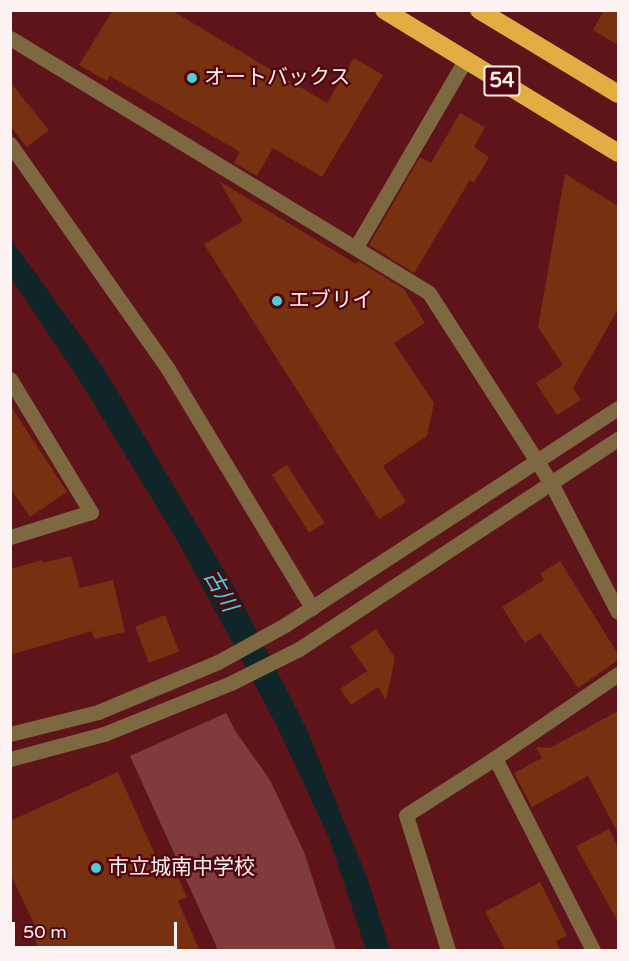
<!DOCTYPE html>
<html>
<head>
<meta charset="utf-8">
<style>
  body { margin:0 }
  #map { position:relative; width:629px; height:961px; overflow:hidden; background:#5e1419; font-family:"Varela Round","Noto Sans JP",sans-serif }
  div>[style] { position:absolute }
  .green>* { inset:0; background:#803b3b }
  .water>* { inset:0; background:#102527 }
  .building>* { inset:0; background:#773110; transform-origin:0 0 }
  .minor>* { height:15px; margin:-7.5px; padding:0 7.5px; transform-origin:7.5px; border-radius:7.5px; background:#7d6842 }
  .highway>* { height:18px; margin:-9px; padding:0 9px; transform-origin:9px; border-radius:9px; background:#e2ae44 }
  .dots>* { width:16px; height:16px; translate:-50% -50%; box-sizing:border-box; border:3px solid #52060f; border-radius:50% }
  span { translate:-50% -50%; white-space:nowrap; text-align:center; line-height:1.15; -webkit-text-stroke:4.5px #52060f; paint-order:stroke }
  .shield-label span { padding:2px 4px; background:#52060f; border:2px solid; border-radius:4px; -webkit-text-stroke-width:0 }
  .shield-label { font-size:20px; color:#fbf2f1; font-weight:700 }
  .poi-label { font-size:21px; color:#fbf2f1 }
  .left { translate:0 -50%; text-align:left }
  .water-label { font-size:22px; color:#2ddbe8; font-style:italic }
  .frame { position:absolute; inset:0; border:12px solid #fbf2f1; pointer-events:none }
  .scale { position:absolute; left:12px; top:922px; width:165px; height:27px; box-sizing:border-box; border:3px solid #fbf2f1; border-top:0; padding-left:8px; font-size:18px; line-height:21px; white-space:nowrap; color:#fbf2f1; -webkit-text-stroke:4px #52060f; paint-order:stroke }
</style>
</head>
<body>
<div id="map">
  <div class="green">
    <i style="clip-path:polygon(226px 713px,236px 732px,270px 780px,304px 852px,336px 950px,218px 950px,130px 756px)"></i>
  </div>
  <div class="water">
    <i style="clip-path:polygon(10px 238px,103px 367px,237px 592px,307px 730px,368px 880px,390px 950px,366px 950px,329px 838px,276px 724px,176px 538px,80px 381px,11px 278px)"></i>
  </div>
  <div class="building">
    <i style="clip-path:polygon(113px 10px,171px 10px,327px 103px,354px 58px,383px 75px,322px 177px,273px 148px,257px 176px,234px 163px,240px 152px,110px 76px,107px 81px,79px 65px)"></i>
    <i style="clip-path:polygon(604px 10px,618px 10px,618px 45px,593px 30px)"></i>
    <i style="clip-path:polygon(10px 82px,49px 130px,27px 147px,10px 126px)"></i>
    <i style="clip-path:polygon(460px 113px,485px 127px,474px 147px,489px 157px,474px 183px,470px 180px,414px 273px,369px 245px,420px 157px,431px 163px)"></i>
    <i style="clip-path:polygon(565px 174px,618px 206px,618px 309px,573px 388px,581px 400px,557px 415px,536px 383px,563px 365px,538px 327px)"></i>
    <i style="clip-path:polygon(219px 181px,356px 264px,358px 261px,404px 289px,425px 323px,394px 343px,434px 403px,427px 436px,383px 466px,406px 502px,379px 519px,204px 244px,243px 221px)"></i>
    <i style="clip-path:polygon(10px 405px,67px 492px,30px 517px,10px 488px)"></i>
    <i style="left:287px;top:465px;width:69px;height:18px;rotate:57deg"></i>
    <i style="clip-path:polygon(71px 556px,80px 588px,113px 580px,125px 632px,94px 639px,92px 631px,10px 655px,10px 569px,42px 560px,42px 563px)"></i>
    <i style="clip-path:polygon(560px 561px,618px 654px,618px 660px,578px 688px,540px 633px,525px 643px,502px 607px,544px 580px,540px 574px)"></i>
    <i style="left:165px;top:615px;width:39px;height:32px;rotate:69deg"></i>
    <i style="clip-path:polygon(376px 629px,395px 658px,386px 700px,378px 687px,351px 705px,340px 689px,367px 671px,350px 647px)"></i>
    <i style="clip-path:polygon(618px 711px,618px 833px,588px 776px,532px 807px,514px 773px,542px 758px,536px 747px,550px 748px)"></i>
    <i style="clip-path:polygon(118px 772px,162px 870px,172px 865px,187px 897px,178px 901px,200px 951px,40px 951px,30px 928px,35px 926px,10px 873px,10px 821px)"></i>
    <i style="clip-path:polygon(609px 829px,618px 847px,618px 922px,576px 846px)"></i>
    <i style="clip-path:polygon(540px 882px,567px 936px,556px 941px,561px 951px,506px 951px,485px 912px)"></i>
  </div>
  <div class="minor">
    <i style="left:10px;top:38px;width:490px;rotate:31.3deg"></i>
    <i style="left:429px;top:293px;width:226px;rotate:57.3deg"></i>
    <i style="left:551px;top:483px;width:145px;rotate:62.6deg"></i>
    <i style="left:10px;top:144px;width:275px;rotate:54.9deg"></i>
    <i style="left:168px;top:369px;width:279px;rotate:58.9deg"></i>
    <i style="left:356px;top:247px;width:218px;rotate:-59.7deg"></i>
    <i style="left:10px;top:379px;width:156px;rotate:58.7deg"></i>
    <i style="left:91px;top:512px;width:85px;rotate:162.8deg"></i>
    <i style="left:10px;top:734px;width:91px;rotate:-14deg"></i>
    <i style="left:98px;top:712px;width:130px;rotate:-22.6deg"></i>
    <i style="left:218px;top:662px;width:77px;rotate:-28.9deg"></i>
    <i style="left:285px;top:625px;width:397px;rotate:-33.1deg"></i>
    <i style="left:495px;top:758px;width:216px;rotate:63deg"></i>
    <i style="left:10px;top:759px;width:97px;rotate:-14.9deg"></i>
    <i style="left:104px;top:734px;width:137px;rotate:-21.9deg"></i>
    <i style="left:231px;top:683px;width:76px;rotate:-26.6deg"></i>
    <i style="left:299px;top:649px;width:382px;rotate:-33.4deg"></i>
    <i style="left:448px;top:950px;width:141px;rotate:-107.3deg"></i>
    <i style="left:406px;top:815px;width:106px;rotate:-32.6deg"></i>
    <i style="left:495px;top:758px;width:149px;rotate:-34.3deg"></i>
  </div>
  <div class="highway">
    <i style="left:384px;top:10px;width:274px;rotate:31.4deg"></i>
    <i style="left:479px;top:10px;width:162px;rotate:31.1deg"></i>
  </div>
  <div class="dots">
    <i style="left:192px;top:78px;background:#52ccd5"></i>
    <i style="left:277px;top:301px;background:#52ccd5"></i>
    <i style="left:96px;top:868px;background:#52ccd5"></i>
  </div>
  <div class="shield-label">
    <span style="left:502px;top:81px">54</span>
  </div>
  <div class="poi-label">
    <span class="left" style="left:204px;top:78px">オートバックス</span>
    <span class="left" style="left:289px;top:301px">エブリイ</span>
    <span class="left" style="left:108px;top:868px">市立城南中学校</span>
  </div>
  <div class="water-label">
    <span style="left:220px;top:591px;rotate:60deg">古川</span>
  </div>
  <div class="frame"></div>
  <div class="scale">50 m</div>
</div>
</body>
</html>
